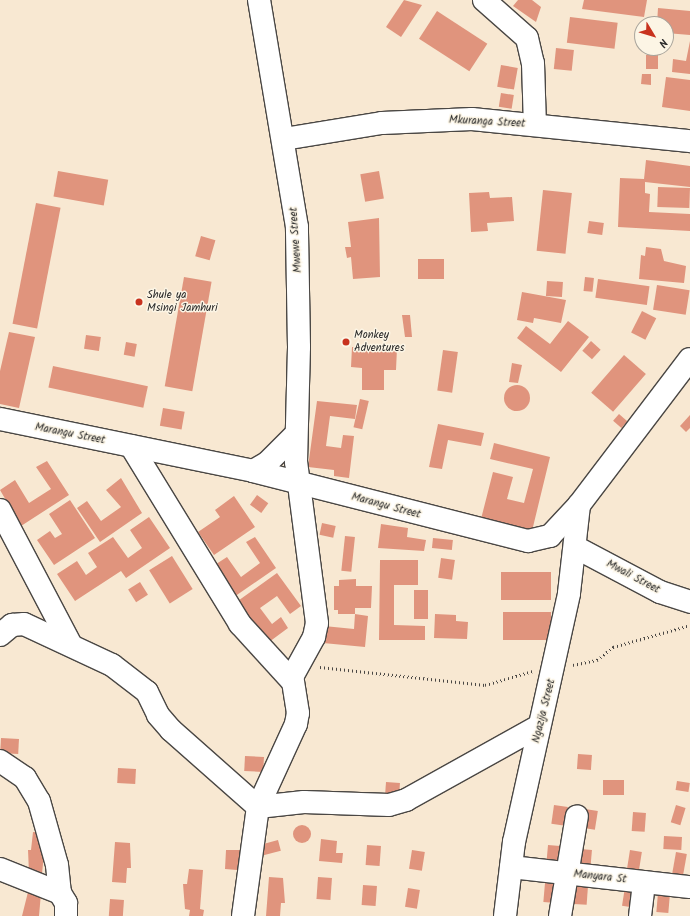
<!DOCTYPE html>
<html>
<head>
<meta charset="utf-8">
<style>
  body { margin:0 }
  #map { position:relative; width:690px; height:916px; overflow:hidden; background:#f8e8d2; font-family:Kalam,sans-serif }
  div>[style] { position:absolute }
  .building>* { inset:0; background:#e0947d; transform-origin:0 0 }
  .round { border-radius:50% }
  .path>* { height:2.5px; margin-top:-1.25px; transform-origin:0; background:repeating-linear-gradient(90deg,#4a4744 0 1px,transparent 0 4px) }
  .roads { filter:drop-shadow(1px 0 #4a4744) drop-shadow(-1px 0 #4a4744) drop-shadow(0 1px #4a4744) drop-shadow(0 -1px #4a4744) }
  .minor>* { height:22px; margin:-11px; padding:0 11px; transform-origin:11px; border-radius:11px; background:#fff }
  .dots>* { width:11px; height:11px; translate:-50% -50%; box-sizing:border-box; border:2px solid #fcf5e5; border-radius:50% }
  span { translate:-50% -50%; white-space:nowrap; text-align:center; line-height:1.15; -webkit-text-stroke:3px #fcf5e5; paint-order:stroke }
  .street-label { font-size:11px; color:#2b2b2b }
  .poi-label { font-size:11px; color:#2b2b2b }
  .left { translate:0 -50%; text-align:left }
  .north { position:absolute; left:634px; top:16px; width:40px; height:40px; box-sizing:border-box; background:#fcf5e5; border:1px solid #a8a49b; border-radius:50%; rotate:128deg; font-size:11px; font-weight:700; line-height:16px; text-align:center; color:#2b2b2b }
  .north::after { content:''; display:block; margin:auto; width:14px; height:18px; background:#c8321e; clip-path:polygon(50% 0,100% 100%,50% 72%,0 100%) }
</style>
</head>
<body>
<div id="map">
  <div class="building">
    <i style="clip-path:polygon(404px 0,422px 5px,401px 37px,386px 27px)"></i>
    <i style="clip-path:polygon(518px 0,532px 0,541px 7px,536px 22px,513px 6px)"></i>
    <i style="clip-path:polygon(584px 0,647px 0,644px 17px,582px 9px)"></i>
    <i style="clip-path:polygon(658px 8px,690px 11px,690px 35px,666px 33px,666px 24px,657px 24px)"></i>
    <i style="left:437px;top:11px;width:60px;height:33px;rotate:33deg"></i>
    <i style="left:570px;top:17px;width:48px;height:26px;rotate:7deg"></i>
    <i style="clip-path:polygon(690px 41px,690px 74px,672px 72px,673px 59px,686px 61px)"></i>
    <i style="left:556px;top:48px;width:18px;height:21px;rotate:6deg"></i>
    <i style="left:646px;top:55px;width:12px;height:14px"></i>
    <i style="left:501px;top:65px;width:17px;height:22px;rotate:10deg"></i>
    <i style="clip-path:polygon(642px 74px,651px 74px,651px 85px,641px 84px)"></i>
    <i style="clip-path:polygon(666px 77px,690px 80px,690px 111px,662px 107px)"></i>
    <i style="left:501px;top:93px;width:13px;height:14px;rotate:9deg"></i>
    <i style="clip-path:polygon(646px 160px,690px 166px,690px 187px,645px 182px,645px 193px,650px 194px,649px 212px,690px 214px,690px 231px,618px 227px,620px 178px,644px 179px)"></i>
    <i style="left:58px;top:171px;width:51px;height:26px;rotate:10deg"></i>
    <i style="left:379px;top:171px;width:28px;height:19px;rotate:80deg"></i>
    <i style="left:658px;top:187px;width:32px;height:20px;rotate:2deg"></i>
    <i style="left:543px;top:190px;width:29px;height:61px;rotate:6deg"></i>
    <i style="clip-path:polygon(489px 192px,490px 198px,512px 197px,514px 221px,487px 223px,488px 231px,471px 232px,469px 193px)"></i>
    <i style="left:36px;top:203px;width:25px;height:123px;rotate:11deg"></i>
    <i style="clip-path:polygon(379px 218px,380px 277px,353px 279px,351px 257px,347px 258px,345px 247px,351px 247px,348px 222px)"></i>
    <i style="left:589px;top:221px;width:15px;height:12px;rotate:8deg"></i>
    <i style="left:201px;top:236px;width:15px;height:21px;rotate:16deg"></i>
    <i style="clip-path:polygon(646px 247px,661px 249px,664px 261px,686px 266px,684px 283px,639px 279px,641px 255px,645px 256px)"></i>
    <i style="left:444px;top:259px;width:20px;height:26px;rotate:90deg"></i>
    <i style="left:184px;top:277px;width:28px;height:111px;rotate:10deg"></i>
    <i style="left:585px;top:277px;width:9px;height:14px;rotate:6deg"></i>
    <i style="left:598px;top:279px;width:52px;height:19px;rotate:8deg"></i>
    <i style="left:547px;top:281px;width:16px;height:15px;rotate:4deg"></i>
    <i style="left:657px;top:285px;width:33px;height:25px;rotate:9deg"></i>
    <i style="clip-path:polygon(522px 292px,566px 300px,561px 323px,534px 318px,533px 323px,517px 320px)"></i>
    <i style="left:642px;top:311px;width:16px;height:24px;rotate:27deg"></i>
    <i style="clip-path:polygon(402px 315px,410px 315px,412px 337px,405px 337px)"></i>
    <i style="clip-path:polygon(568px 321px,589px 337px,561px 372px,517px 338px,526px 326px,550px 344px)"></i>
    <i style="clip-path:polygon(9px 332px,35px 337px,19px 408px,0 404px,0 371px)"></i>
    <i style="left:86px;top:335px;width:15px;height:14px;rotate:8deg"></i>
    <i style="left:591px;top:341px;width:13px;height:13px;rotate:42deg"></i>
    <i style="left:126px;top:342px;width:11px;height:13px;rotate:10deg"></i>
    <i style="clip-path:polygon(352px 347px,397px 348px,396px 370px,384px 370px,384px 390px,362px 390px,362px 368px,351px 367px)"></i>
    <i style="left:443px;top:350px;width:15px;height:41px;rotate:8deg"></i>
    <i style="left:624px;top:355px;width:29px;height:50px;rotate:41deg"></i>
    <i style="clip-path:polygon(512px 363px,522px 365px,518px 383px,509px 382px)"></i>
    <i style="left:53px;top:366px;width:97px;height:22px;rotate:12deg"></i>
    <i class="round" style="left:504px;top:385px;width:26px;height:26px"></i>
    <i style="left:360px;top:399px;width:9px;height:29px;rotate:13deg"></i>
    <i style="clip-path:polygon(317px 401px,357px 405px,355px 419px,330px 416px,326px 446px,341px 448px,343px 435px,354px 436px,349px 478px,334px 476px,334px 470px,308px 467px)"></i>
    <i style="left:163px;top:408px;width:22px;height:18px;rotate:10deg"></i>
    <i style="left:619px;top:414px;width:11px;height:9px;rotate:41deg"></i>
    <i style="clip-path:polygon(690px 415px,690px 428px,686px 432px,680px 426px)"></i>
    <i style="clip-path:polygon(438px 424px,484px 433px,481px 446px,448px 440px,442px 469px,429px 467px)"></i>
    <i style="clip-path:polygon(494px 443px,550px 457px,532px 531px,481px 519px,493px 472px,513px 477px,507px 499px,524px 503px,533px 469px,490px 459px)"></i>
    <i style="clip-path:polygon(47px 461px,69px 495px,21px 526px,0 490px,15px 480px,29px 503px,51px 489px,36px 467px)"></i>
    <i style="clip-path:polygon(121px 478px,142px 513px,100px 542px,77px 508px,87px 501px,101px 521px,121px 507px,106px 490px)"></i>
    <i style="left:257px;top:495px;width:14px;height:12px;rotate:36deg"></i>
    <i style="clip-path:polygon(234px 496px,255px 527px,214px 555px,198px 532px,220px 517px,215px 510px)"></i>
    <i style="clip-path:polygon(70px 500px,95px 538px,54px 565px,37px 540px,50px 531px,55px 538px,62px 534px,49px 514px)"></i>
    <i style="clip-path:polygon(149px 517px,170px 548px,126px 578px,121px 571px,75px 601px,57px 574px,77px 561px,86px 575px,97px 567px,88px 553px,113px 537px,128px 558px,142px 548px,130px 530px)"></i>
    <i style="left:322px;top:523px;width:14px;height:12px;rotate:12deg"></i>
    <i style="clip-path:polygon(381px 524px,408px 528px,407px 537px,426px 540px,424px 551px,378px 548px)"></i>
    <i style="left:345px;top:536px;width:10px;height:35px;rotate:6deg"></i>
    <i style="clip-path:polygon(255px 537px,276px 568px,231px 599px,210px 568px,227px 557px,241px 577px,260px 563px,246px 542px)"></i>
    <i style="left:433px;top:538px;width:20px;height:10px;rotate:6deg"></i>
    <i style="left:172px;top:556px;width:39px;height:27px;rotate:58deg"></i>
    <i style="left:441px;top:558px;width:14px;height:20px;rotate:8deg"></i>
    <i style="clip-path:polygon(380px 560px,418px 560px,418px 585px,394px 585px,394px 625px,425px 626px,425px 640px,379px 640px)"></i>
    <i style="left:501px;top:572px;width:50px;height:28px"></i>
    <i style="clip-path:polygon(277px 573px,301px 606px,290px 614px,277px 596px,260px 608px,272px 624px,281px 617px,288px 628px,265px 645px,235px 603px)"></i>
    <i style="clip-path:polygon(356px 579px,356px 586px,372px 586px,371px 608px,355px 608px,355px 614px,338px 614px,338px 610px,334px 610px,334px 586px,339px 586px,339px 580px)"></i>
    <i style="left:140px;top:582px;width:15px;height:14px;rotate:58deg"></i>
    <i style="left:414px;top:590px;width:14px;height:29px"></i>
    <i style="left:503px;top:612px;width:48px;height:28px"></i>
    <i style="clip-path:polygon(355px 614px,368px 616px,365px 647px,323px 643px,324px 626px,354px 629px)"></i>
    <i style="clip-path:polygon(435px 614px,456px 615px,456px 621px,468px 622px,467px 639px,434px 638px)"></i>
    <i style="left:1px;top:738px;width:18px;height:15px;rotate:3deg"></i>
    <i style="left:578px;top:754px;width:14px;height:15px;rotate:4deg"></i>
    <i style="left:245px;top:756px;width:19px;height:15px;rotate:3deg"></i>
    <i style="left:118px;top:768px;width:18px;height:15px;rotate:3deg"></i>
    <i style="left:603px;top:780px;width:21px;height:15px"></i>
    <i style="left:677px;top:781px;width:13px;height:9px;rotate:9deg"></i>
    <i style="left:386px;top:782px;width:14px;height:13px;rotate:4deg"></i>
    <i style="left:554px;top:805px;width:14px;height:19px;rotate:8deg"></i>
    <i style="left:676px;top:805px;width:10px;height:18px;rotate:17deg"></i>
    <i style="left:585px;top:809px;width:13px;height:19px;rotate:9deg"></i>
    <i style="left:633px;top:812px;width:13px;height:19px;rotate:4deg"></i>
    <i class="round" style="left:293px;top:825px;width:18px;height:18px"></i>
    <i style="clip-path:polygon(33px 832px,46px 833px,42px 874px,29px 873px,28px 850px,31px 850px)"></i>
    <i style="left:664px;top:836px;width:18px;height:13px;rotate:3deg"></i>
    <i style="clip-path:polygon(321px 839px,337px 841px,336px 853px,343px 853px,342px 863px,319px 861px)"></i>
    <i style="left:278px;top:840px;width:11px;height:18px;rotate:75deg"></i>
    <i style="clip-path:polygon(115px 842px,130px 843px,131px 868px,127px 868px,126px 883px,112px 882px)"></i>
    <i style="left:367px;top:845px;width:14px;height:20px;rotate:4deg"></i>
    <i style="left:548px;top:845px;width:12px;height:19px;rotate:5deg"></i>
    <i style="left:580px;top:849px;width:12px;height:19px;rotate:5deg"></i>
    <i style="clip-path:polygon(226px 850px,243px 850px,242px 865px,238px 865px,237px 870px,225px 869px)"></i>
    <i style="left:412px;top:850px;width:13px;height:19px;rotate:9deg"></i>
    <i style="left:630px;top:850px;width:12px;height:19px;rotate:9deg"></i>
    <i style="left:676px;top:852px;width:11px;height:22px;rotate:10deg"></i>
    <i style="clip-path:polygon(189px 869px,203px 870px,200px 909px,204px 910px,203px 916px,189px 916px,190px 910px,185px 909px,183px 884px,187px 884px)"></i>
    <i style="clip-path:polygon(269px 877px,283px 878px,285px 903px,281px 903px,280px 916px,266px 916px)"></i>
    <i style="left:318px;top:877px;width:14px;height:22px;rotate:4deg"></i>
    <i style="left:545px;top:883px;width:12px;height:19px;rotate:5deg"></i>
    <i style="left:363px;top:885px;width:14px;height:20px;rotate:4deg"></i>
    <i style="left:575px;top:885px;width:13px;height:19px;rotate:4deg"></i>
    <i style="left:625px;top:887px;width:13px;height:19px;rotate:9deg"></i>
    <i style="left:408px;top:888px;width:12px;height:19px;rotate:9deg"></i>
    <i style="clip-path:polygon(28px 892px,41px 893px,39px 916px,22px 916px)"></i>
    <i style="left:658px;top:893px;width:12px;height:19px;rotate:5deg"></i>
    <i style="left:110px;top:899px;width:14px;height:17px;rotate:4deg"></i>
  </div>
  <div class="path">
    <i style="left:573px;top:665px;width:25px;rotate:-12deg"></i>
    <i style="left:597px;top:660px;width:21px;rotate:-39deg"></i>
    <i style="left:613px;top:647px;width:80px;rotate:-15.9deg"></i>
    <i style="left:320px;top:667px;width:166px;rotate:6.2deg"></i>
    <i style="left:485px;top:685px;width:50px;rotate:-16.3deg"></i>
  </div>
  <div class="roads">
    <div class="minor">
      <i style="left:484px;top:0;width:57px;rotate:41.5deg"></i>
      <i style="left:527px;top:38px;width:26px;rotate:77deg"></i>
      <i style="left:533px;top:63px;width:62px;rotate:88.2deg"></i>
      <i style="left:284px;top:139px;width:99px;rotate:-9.3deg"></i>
      <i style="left:382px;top:123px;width:90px;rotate:-2.5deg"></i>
      <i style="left:472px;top:119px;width:219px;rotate:5.8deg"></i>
      <i style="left:0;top:419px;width:258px;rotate:11.6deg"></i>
      <i style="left:253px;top:471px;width:284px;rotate:14.3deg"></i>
      <i style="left:528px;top:541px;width:23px;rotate:-13deg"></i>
      <i style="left:550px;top:536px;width:42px;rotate:-46.9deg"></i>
      <i style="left:579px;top:505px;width:183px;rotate:-52.8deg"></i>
      <i style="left:131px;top:446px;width:209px;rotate:58.5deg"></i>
      <i style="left:240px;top:624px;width:77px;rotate:47.6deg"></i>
      <i style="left:253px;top:471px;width:16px;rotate:-30deg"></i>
      <i style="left:267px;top:463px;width:40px;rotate:-45deg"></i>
      <i style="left:0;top:510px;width:153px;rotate:62.3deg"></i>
      <i style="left:577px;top:548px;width:94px;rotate:27.9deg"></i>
      <i style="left:660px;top:592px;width:32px;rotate:18deg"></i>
      <i style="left:0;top:635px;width:16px;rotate:-40deg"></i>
      <i style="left:12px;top:625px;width:12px;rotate:-5deg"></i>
      <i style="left:24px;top:624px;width:97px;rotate:25deg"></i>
      <i style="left:112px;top:665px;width:44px;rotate:37.6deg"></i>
      <i style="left:147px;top:692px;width:25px;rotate:64deg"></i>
      <i style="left:158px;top:715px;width:20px;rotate:49deg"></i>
      <i style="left:171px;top:730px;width:116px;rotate:41.5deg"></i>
      <i style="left:258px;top:807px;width:46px;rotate:-6.2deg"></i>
      <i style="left:304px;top:802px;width:85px;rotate:2deg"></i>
      <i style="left:389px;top:805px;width:18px;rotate:-16deg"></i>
      <i style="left:406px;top:800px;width:152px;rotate:-29.1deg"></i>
      <i style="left:0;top:761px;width:30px;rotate:34deg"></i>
      <i style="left:25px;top:778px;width:27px;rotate:59deg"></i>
      <i style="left:39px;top:801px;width:66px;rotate:74.3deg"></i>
      <i style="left:57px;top:865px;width:28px;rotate:84deg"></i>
      <i style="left:511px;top:867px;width:180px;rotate:6.4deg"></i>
      <i style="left:0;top:869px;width:65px;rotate:21.8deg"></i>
      <i style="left:60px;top:893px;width:12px;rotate:59deg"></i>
      <i style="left:66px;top:903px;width:13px;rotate:90deg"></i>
      <i style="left:243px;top:916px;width:110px;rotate:-82.2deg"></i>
      <i style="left:258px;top:807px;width:91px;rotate:-65.4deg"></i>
      <i style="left:296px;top:724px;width:11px;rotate:-80deg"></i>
      <i style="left:298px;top:713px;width:36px;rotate:-99deg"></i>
      <i style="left:292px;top:677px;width:46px;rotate:-61.2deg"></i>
      <i style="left:314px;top:637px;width:14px;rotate:-78deg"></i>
      <i style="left:317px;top:623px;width:162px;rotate:-97.4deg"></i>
      <i style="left:296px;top:462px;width:115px;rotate:-88.5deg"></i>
      <i style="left:299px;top:347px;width:120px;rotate:-91deg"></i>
      <i style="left:297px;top:227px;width:230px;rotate:-99.5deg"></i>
      <i style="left:505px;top:916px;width:75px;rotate:-83.1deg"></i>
      <i style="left:514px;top:842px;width:255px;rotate:-77.5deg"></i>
      <i style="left:569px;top:593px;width:89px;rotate:-83.5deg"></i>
      <i style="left:560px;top:916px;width:101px;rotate:-80.4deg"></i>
      <i style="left:640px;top:916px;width:34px;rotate:-83deg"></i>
    </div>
  </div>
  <div class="dots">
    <i style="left:139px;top:302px;background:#c8321e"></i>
    <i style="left:346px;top:342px;background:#c8321e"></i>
  </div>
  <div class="street-label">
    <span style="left:487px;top:122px;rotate:3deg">Mkuranga Street</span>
    <span style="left:296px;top:240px;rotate:-94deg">Mwewe Street</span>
    <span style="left:70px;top:434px;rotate:11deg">Marangu Street</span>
    <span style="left:386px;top:506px;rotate:15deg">Marangu Street</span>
    <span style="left:633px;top:577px;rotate:28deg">Mwali Street</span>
    <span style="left:544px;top:711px;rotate:-76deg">Ngazija Street</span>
    <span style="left:600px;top:877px;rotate:6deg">Manyara St</span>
  </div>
  <div class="poi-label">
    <span class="left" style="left:147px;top:302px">Shule ya<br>Msingi Jamhuri</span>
    <span class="left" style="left:354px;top:342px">Monkey<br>Adventures</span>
  </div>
  <div class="north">N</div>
</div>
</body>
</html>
